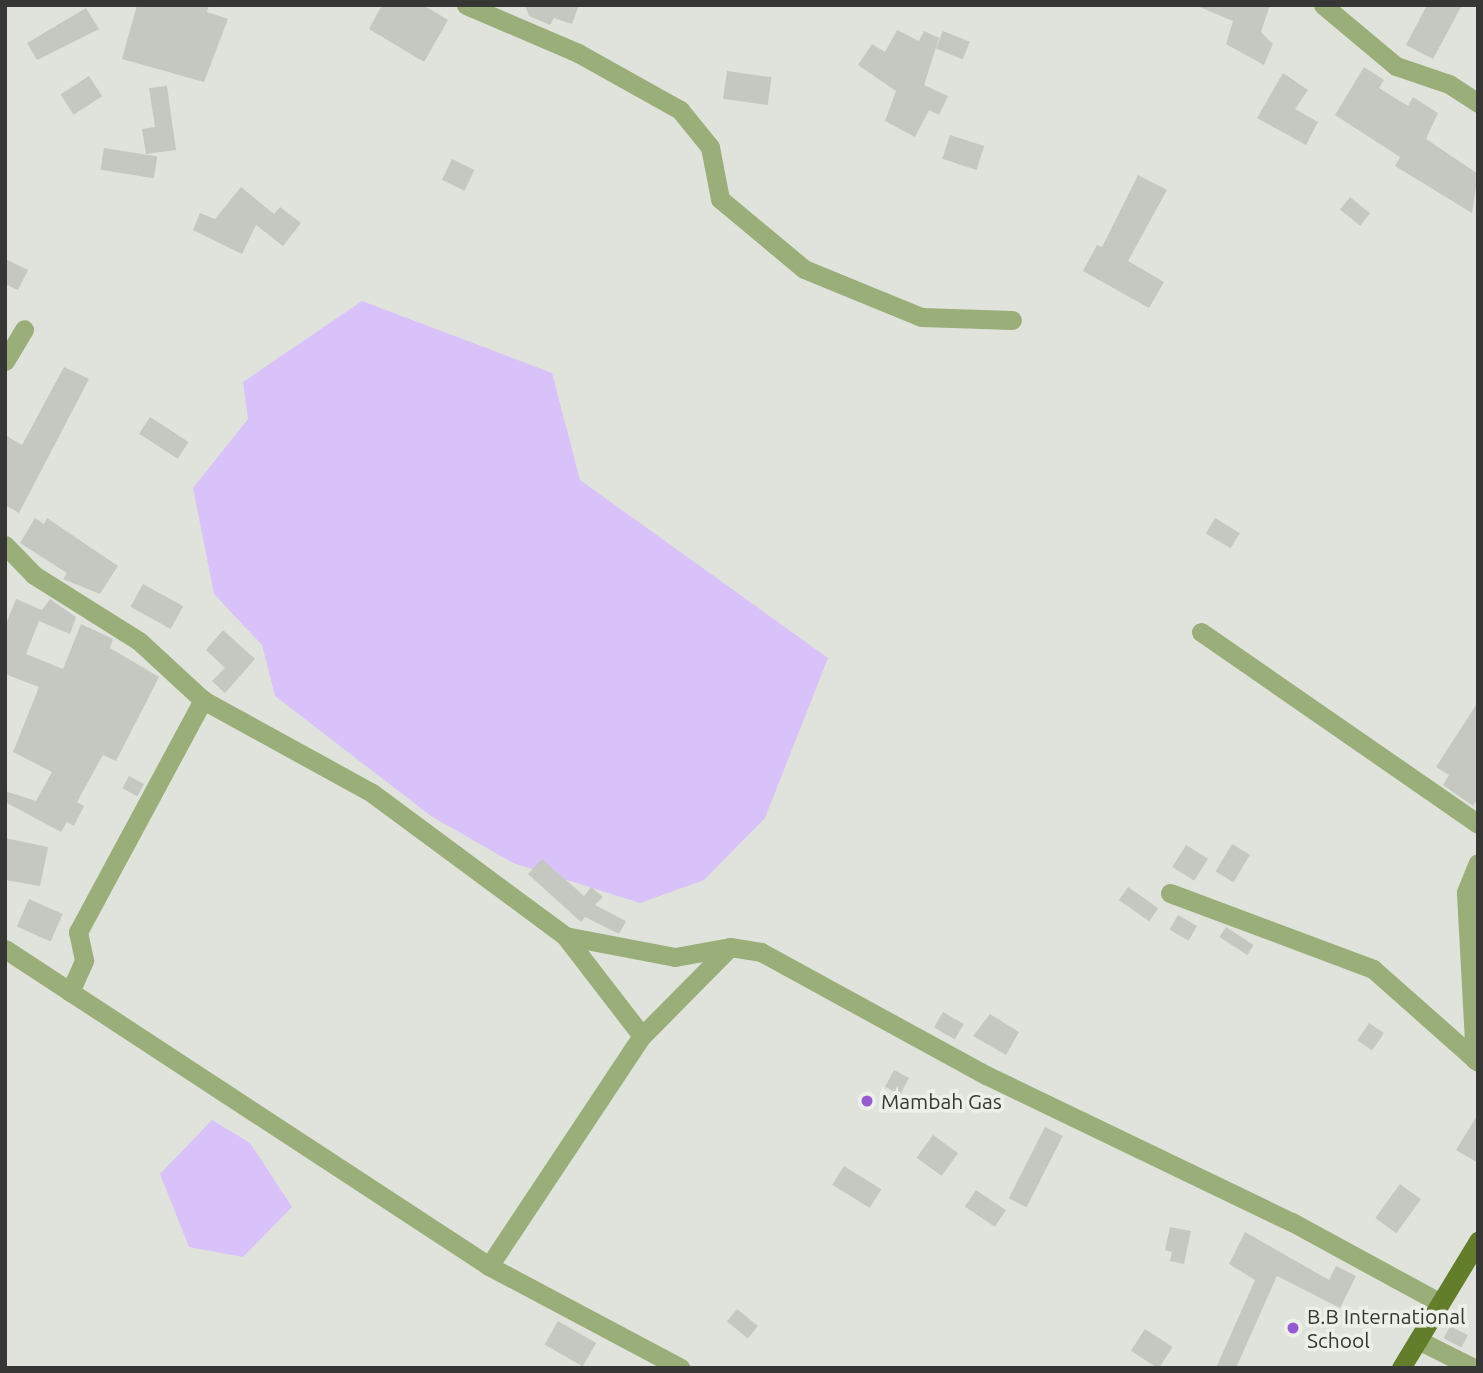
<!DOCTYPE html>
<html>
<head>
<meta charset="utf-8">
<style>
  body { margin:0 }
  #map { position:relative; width:1483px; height:1373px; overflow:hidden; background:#e0e3db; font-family:Ubuntu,sans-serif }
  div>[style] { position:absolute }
  .green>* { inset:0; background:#d9c1f9 }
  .building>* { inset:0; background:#c4c8c0; transform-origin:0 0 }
  .minor>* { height:19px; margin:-9.5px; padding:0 9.5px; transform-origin:9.5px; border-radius:9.5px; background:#9aae79 }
  .primary>* { height:19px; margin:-9.5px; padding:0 9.5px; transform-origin:9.5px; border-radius:9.5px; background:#637e2a }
  .dots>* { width:19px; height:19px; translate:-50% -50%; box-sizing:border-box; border:4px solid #edf0e8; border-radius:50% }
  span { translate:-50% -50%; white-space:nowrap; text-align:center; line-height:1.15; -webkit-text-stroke:7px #edf0e8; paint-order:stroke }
  .poi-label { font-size:21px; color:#363734 }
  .left { translate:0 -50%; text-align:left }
  .frame { position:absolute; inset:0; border:7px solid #363734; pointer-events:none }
</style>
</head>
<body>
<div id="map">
  <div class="green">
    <i style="clip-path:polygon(362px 301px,552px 373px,580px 480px,828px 658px,765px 818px,704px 880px,640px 903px,513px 863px,431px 816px,275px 696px,262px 645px,214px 594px,193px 488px,248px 419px,243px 382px)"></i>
    <i style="clip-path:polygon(212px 1120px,250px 1143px,292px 1207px,243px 1257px,189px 1247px,160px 1174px)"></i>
  </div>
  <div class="building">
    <i style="clip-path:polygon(137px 5px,209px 5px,207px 12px,228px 19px,204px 82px,122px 59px)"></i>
    <i style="clip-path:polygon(382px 5px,423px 5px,448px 20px,424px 62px,369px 29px)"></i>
    <i style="clip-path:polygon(525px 5px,579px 5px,572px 24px,554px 18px,550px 25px,529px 16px)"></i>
    <i style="clip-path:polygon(1195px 5px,1270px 5px,1261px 32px,1273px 44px,1264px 65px,1226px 44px,1233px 21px)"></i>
    <i style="clip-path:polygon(1427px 5px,1462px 5px,1433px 59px,1406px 45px)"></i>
    <i style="clip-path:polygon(86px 8px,99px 29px,37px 60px,27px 43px)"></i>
    <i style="clip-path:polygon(897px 30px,919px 41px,924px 31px,939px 38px,924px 85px,948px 96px,939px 115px,929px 110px,915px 137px,885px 121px,896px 91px,858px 65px,872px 44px,885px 52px)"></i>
    <i style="left:943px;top:31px;width:29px;height:19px;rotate:22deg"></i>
    <i style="clip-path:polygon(1364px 67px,1384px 80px,1379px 88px,1408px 106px,1413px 97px,1438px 113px,1426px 139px,1478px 174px,1472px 213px,1395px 166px,1400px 157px,1335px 115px)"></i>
    <i style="left:727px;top:71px;width:45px;height:28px;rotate:8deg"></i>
    <i style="clip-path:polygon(1283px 73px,1308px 90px,1295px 109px,1318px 122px,1306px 145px,1257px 118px)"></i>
    <i style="left:89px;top:76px;width:24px;height:34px;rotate:57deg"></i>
    <i style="clip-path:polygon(167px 86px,176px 150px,146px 154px,142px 129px,155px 127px,149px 88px)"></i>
    <i style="left:950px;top:135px;width:36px;height:25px;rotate:18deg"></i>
    <i style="left:104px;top:148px;width:54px;height:22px;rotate:9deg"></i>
    <i style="left:452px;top:159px;width:25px;height:23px;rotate:26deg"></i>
    <i style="clip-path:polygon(1138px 175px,1167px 190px,1128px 261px,1164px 282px,1149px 308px,1083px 271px,1097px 245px,1102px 247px)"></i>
    <i style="clip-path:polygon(241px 187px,274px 214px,280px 207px,301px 223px,283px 246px,256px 225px,242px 254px,193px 230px,200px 213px,215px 219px)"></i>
    <i style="left:1350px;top:197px;width:26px;height:16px;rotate:39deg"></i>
    <i style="clip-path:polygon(5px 259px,28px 270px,18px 290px,5px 284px)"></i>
    <i style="clip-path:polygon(64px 367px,89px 379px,19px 513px,5px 505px,5px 435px,22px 445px)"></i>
    <i style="left:150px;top:417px;width:46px;height:20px;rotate:33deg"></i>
    <i style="clip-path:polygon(35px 518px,44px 524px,47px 518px,118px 566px,100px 594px,63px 579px,67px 573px,20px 543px)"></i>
    <i style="left:1215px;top:518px;width:29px;height:18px;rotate:31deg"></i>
    <i style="left:143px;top:584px;width:46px;height:26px;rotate:29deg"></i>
    <i style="clip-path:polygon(16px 599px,42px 610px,50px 599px,76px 617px,70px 634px,39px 621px,26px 654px,63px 669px,81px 624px,113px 639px,110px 648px,159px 677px,116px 761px,103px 755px,77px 802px,84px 806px,74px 826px,67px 822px,61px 832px,5px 802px,5px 791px,36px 801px,52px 772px,13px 752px,39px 687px,5px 674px,5px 626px)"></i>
    <i style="clip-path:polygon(223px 630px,255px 659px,225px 693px,212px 681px,225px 668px,206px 650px)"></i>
    <i style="clip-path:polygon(1478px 702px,1478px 798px,1473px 806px,1443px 785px,1449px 775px,1436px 767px)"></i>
    <i style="left:129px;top:776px;width:17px;height:14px;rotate:28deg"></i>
    <i style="clip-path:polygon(5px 838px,48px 847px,40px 886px,5px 880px)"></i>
    <i style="left:1232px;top:844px;width:21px;height:32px;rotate:31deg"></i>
    <i style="left:1186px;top:845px;width:26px;height:26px;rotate:32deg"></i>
    <i style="clip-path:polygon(542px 859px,584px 896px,591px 887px,603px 897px,595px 905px,626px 921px,619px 934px,585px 917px,581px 922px,528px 874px)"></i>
    <i style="left:1128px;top:887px;width:37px;height:16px;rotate:35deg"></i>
    <i style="left:29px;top:899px;width:37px;height:30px;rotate:24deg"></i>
    <i style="left:1178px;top:915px;width:22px;height:17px;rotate:30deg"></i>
    <i style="left:1226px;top:927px;width:33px;height:12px;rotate:33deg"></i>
    <i style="left:943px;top:1012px;width:24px;height:18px;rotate:30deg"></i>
    <i style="clip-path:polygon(990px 1014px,1019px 1032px,1006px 1055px,973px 1036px)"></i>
    <i style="left:1369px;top:1023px;width:18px;height:21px;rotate:34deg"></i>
    <i style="left:894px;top:1070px;width:17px;height:19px;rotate:28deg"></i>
    <i style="clip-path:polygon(1478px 1114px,1478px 1163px,1456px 1150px)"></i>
    <i style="left:1045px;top:1127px;width:20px;height:80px;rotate:27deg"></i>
    <i style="left:933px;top:1135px;width:31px;height:28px;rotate:36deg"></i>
    <i style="left:844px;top:1166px;width:44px;height:22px;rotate:32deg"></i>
    <i style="left:1400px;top:1184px;width:26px;height:42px;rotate:36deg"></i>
    <i style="left:976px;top:1190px;width:36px;height:20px;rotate:34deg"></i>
    <i style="clip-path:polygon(1170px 1227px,1191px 1231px,1184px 1264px,1170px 1261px,1172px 1252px,1165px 1250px)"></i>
    <i style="clip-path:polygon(1245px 1232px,1329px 1280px,1336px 1266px,1356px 1276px,1340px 1308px,1277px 1276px,1236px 1368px,1216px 1368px,1255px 1280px,1229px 1264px)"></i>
    <i style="left:737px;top:1309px;width:27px;height:16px;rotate:39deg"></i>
    <i style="left:558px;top:1321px;width:44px;height:27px;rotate:30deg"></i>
    <i style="left:1450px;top:1326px;width:20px;height:14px;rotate:27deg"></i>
    <i style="left:1145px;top:1329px;width:33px;height:26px;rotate:33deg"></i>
  </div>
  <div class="minor">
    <i style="left:466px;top:5px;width:122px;rotate:23.2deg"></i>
    <i style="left:578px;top:53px;width:117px;rotate:29.2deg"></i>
    <i style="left:680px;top:110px;width:48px;rotate:51deg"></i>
    <i style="left:710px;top:147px;width:53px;rotate:79.1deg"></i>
    <i style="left:720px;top:199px;width:109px;rotate:39.8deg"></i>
    <i style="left:804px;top:269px;width:126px;rotate:22.3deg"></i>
    <i style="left:921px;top:317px;width:91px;rotate:1.9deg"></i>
    <i style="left:1323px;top:5px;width:95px;rotate:39.9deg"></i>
    <i style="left:1396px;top:66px;width:56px;rotate:18.8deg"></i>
    <i style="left:1449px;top:84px;width:35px;rotate:33deg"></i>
    <i style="left:5px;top:361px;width:37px;rotate:-59deg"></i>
    <i style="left:5px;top:545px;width:42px;rotate:46deg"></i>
    <i style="left:34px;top:575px;width:124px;rotate:32.2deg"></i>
    <i style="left:139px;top:641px;width:87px;rotate:42.7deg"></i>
    <i style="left:203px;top:700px;width:193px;rotate:28.8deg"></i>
    <i style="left:372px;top:793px;width:240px;rotate:36.5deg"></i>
    <i style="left:565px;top:936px;width:112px;rotate:10.8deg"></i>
    <i style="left:675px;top:957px;width:56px;rotate:-10.3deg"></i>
    <i style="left:730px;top:947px;width:31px;rotate:9deg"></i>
    <i style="left:761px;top:952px;width:256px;rotate:28.7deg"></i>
    <i style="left:986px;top:1075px;width:339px;rotate:25.7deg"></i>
    <i style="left:1292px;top:1222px;width:167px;rotate:28.6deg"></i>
    <i style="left:1201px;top:632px;width:337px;rotate:34.7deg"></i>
    <i style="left:1170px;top:893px;width:217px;rotate:20.5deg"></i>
    <i style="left:1373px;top:969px;width:140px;rotate:41.5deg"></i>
    <i style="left:565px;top:936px;width:126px;rotate:52.4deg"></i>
    <i style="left:5px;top:949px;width:579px;rotate:33.22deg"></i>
    <i style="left:489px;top:1266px;width:217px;rotate:28deg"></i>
    <i style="left:70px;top:992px;width:35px;rotate:-66deg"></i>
    <i style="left:84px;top:960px;width:29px;rotate:-102deg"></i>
    <i style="left:78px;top:932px;width:264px;rotate:-61.7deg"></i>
    <i style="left:1475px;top:1060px;width:168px;rotate:-93.1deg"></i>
    <i style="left:1466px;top:892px;width:31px;rotate:-68deg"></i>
    <i style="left:489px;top:1266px;width:276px;rotate:-56.4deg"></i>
    <i style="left:642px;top:1036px;width:125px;rotate:-45.3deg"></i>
    <i style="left:1418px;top:1340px;width:63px;rotate:26.6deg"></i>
  </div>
  <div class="primary">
    <i style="left:1401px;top:1368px;width:149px;rotate:-58.8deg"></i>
  </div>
  <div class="dots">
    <i style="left:867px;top:1101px;background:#965bd2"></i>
    <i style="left:1293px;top:1328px;background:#965bd2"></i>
  </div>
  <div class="poi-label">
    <span class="left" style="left:881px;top:1101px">Mambah Gas</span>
    <span class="left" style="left:1307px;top:1328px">B.B International<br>School</span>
  </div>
  <div class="frame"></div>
</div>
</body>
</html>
